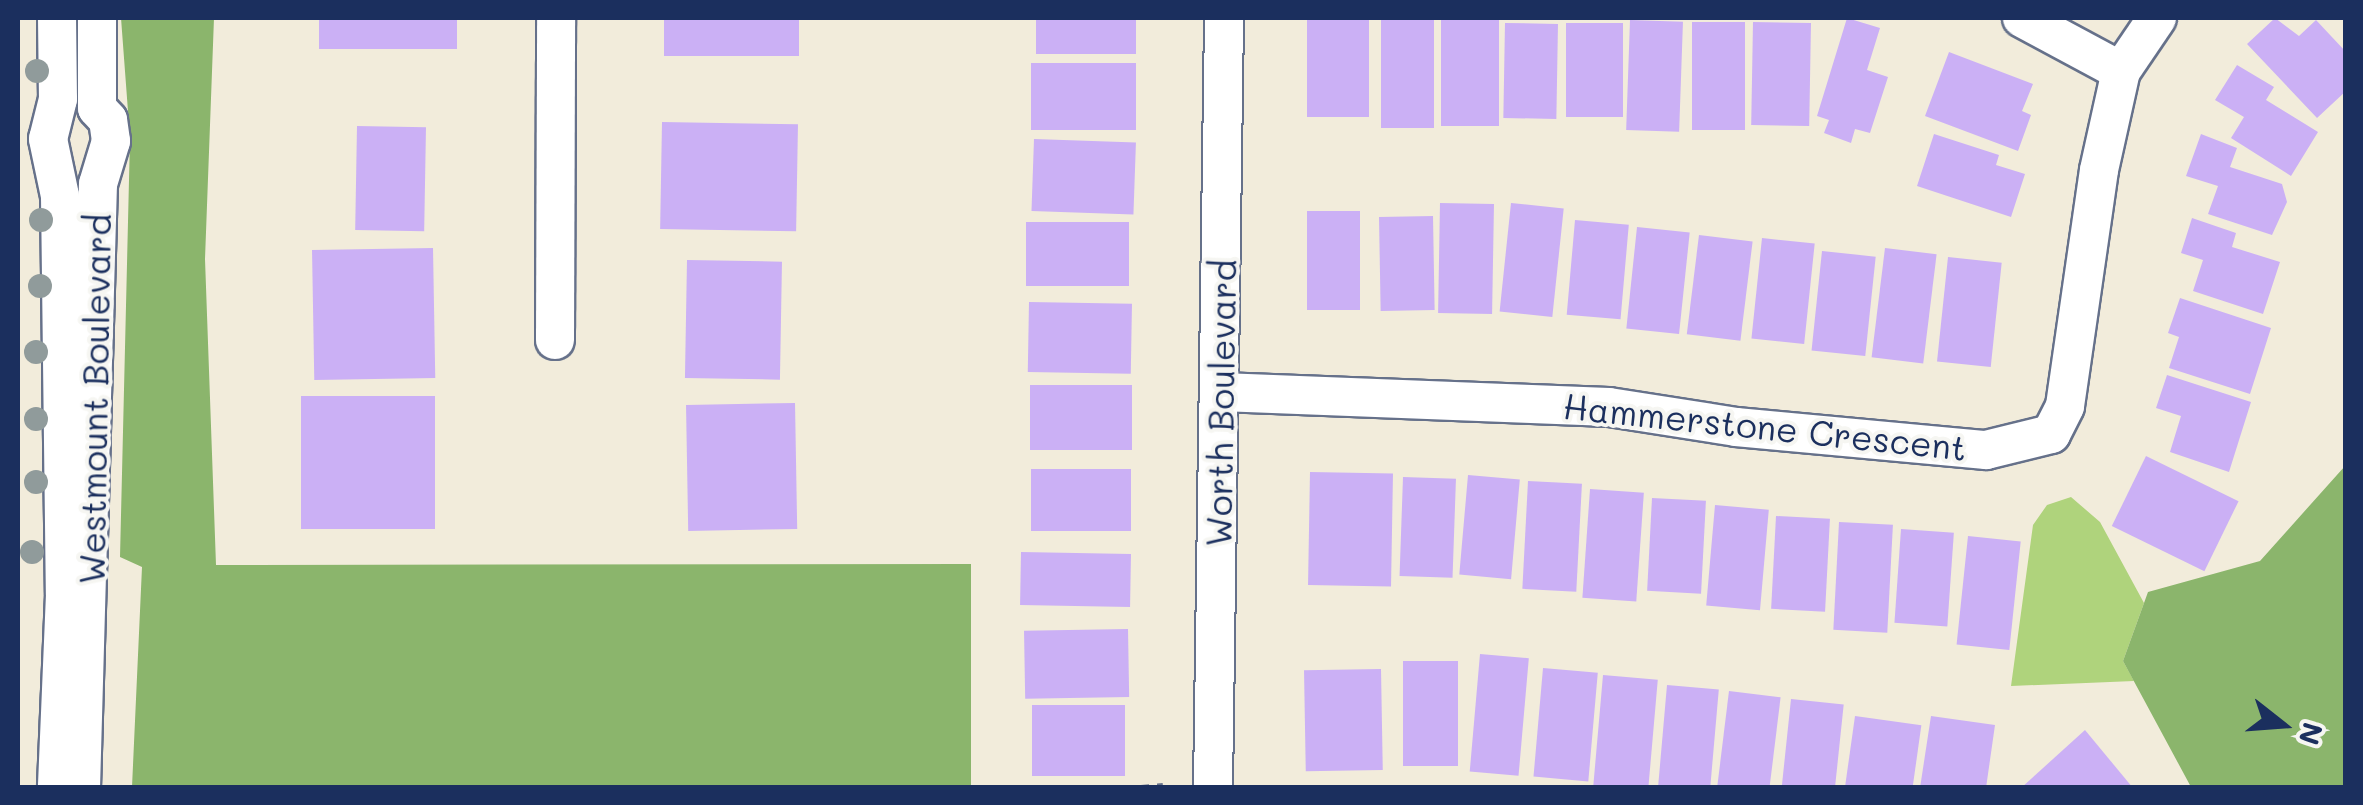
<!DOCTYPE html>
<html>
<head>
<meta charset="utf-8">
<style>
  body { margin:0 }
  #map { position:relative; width:2363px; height:805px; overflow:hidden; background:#f2ecdb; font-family:Mali,sans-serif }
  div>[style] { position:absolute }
  .green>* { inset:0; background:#afd37c }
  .forest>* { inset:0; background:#8bb56c }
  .building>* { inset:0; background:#cbb0f5; transform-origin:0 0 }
  .path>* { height:6px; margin-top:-3px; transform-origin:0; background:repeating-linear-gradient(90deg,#66718a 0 8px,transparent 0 16px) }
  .roads { filter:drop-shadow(2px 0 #66718a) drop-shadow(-2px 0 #66718a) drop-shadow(0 2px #66718a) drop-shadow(0 -2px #66718a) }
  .minor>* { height:38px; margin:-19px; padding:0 19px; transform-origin:19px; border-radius:19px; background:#fff }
  .trees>* { width:24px; height:24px; margin:-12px; border-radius:50%; background:#909b9b }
  span { translate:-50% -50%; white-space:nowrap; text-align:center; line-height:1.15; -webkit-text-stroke:8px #f6f6f2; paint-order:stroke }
  .street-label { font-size:35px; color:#1b2f5e }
  .frame { position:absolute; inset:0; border:20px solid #1b2f5e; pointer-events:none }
  .north { position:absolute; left:2233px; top:675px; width:100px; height:100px; -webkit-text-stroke:8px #f6f6f2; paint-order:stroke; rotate:107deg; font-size:28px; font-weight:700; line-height:40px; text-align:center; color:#1b2f5e }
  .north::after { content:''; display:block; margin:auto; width:35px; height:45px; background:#1b2f5e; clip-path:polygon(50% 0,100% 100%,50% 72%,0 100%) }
</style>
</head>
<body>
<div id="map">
  <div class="green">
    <i style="clip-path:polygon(2071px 497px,2100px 522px,2144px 603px,2123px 661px,2134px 681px,2011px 686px,2033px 525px,2047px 505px)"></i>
  </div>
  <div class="forest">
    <i style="clip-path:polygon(121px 18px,214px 18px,205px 259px,216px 565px,971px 564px,971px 787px,132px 787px,142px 567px,120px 557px,130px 138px)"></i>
    <i style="clip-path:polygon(2345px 466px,2345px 787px,2191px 787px,2123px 661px,2148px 592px,2260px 561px)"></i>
  </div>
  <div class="building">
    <i style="left:319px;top:18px;width:138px;height:31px"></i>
    <i style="left:664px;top:18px;width:135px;height:38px"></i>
    <i style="left:1036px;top:18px;width:100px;height:36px"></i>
    <i style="left:1307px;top:18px;width:62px;height:99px"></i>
    <i style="left:1381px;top:18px;width:53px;height:110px"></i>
    <i style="left:1441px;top:18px;width:58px;height:108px"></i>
    <i style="clip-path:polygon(1847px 18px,1880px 28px,1867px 70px,1888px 77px,1870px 133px,1855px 129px,1851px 143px,1824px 133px,1829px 120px,1817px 116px)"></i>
    <i style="clip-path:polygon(2275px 18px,2299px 36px,2316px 20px,2346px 52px,2346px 91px,2317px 118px,2247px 44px)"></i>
    <i style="left:1630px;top:20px;width:53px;height:110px;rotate:2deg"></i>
    <i style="left:1692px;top:22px;width:53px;height:108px"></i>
    <i style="left:1753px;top:22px;width:58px;height:103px;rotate:1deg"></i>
    <i style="left:1505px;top:23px;width:53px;height:95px;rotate:1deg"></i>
    <i style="left:1566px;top:23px;width:57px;height:94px"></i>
    <i style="clip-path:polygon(1949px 52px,2033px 84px,2022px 111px,2031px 115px,2018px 151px,1925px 116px)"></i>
    <i style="left:1031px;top:63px;width:105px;height:67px"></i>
    <i style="clip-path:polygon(2237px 65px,2274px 87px,2266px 100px,2318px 132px,2291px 176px,2231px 138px,2244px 117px,2215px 100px)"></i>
    <i style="left:662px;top:122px;width:136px;height:107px;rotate:1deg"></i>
    <i style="left:357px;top:126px;width:69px;height:104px;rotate:1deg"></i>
    <i style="clip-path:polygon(1934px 134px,1999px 155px,1996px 165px,2025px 174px,2011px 217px,1917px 186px)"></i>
    <i style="clip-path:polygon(2201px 134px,2237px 148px,2230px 167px,2282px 184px,2287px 202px,2272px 235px,2208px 214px,2218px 186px,2186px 176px)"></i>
    <i style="left:1034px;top:139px;width:102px;height:72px;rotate:2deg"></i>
    <i style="left:1440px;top:203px;width:54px;height:110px;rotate:1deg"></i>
    <i style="left:1511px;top:203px;width:53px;height:109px;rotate:6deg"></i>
    <i style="left:1307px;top:211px;width:53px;height:99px"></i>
    <i style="left:1433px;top:216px;width:94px;height:54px;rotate:89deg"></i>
    <i style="clip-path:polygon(2192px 218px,2236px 233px,2232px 247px,2280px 262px,2263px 314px,2193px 291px,2203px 260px,2181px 253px)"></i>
    <i style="left:1575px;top:220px;width:54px;height:95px;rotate:5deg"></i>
    <i style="left:1129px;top:222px;width:64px;height:103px;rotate:90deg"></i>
    <i style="left:1637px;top:227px;width:53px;height:102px;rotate:6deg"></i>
    <i style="left:1699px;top:235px;width:54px;height:100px;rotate:7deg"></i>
    <i style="left:1762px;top:238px;width:53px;height:101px;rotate:6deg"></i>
    <i style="left:433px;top:248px;width:130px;height:121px;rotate:89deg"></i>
    <i style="left:1885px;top:248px;width:52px;height:110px;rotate:7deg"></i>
    <i style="left:1822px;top:251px;width:54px;height:100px;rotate:6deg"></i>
    <i style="left:1948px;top:257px;width:54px;height:105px;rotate:6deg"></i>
    <i style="left:687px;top:260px;width:95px;height:118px;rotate:1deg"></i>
    <i style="clip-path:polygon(2180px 298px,2271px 328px,2250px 394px,2169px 368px,2179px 337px,2168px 333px)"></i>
    <i style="left:1029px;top:302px;width:103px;height:70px;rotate:1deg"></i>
    <i style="clip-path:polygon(2167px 375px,2251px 402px,2229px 472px,2170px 452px,2181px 416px,2156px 408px)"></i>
    <i style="left:1132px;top:385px;width:65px;height:102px;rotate:90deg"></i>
    <i style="left:301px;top:396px;width:134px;height:133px"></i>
    <i style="left:795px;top:403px;width:126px;height:109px;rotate:89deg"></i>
    <i style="left:2146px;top:456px;width:103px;height:78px;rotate:26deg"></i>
    <i style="left:1031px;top:469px;width:100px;height:62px"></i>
    <i style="left:1310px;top:472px;width:83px;height:113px;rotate:1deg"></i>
    <i style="left:1468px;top:475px;width:52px;height:100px;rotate:5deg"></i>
    <i style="left:1403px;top:477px;width:53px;height:99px;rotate:2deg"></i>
    <i style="left:1528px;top:481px;width:54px;height:108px;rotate:3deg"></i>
    <i style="left:1590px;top:489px;width:54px;height:109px;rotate:4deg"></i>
    <i style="left:1652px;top:498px;width:54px;height:93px;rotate:3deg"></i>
    <i style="left:1715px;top:505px;width:54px;height:101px;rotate:5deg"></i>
    <i style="left:1776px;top:516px;width:54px;height:93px;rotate:3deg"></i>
    <i style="left:1839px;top:522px;width:54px;height:108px;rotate:3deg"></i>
    <i style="left:1901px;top:529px;width:53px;height:94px;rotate:4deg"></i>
    <i style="left:1968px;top:536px;width:53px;height:109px;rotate:6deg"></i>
    <i style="left:1021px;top:552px;width:110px;height:53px;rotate:1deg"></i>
    <i style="left:1128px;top:629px;width:68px;height:104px;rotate:89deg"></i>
    <i style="left:1480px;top:654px;width:49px;height:118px;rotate:5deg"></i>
    <i style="left:1403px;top:661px;width:55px;height:105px"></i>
    <i style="left:1543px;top:668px;width:55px;height:109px;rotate:5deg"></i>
    <i style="left:1381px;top:669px;width:101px;height:77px;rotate:89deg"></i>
    <i style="left:1603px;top:675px;width:55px;height:112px;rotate:5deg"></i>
    <i style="left:1667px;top:685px;width:52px;height:104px;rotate:5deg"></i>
    <i style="left:1729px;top:691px;width:52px;height:98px;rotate:7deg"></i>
    <i style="left:1791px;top:699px;width:53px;height:90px;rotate:6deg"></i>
    <i style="left:1032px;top:705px;width:93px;height:71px"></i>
    <i style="left:1855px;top:716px;width:67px;height:73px;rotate:8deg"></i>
    <i style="clip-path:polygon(1931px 716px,1995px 725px,1986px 788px,1920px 788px)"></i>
    <i style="clip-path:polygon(2085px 730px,2133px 788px,2021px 788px)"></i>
  </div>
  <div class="path">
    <i style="left:1141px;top:788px;width:22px;rotate:-5deg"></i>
  </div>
  <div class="roads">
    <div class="minor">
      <i style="left:57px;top:18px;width:81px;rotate:89.3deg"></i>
      <i style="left:58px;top:99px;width:41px;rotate:104deg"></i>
      <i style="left:48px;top:139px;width:58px;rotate:78.1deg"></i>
      <i style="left:60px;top:196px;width:398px;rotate:89.3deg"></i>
      <i style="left:65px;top:594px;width:194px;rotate:92.4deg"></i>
      <i style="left:2022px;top:18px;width:112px;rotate:28.2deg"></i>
      <i style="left:555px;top:340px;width:322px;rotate:-89.8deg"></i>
      <i style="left:1221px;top:392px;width:388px;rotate:2.2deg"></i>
      <i style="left:1609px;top:407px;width:129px;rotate:8.9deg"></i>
      <i style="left:1736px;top:427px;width:251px;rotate:5.3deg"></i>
      <i style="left:1986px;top:450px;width:67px;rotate:-13.8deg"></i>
      <i style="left:2051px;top:434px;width:31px;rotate:-63deg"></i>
      <i style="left:2065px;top:406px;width:238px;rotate:-81.8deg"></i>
      <i style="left:2099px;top:170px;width:101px;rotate:-77.5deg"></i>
      <i style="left:2121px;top:71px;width:64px;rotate:-55.8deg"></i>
      <i style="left:81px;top:788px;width:604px;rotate:-88.39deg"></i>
      <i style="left:98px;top:184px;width:45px;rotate:-73.2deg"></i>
      <i style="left:111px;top:141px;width:21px;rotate:-98deg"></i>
      <i style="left:108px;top:120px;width:16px;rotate:-133deg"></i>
      <i style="left:97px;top:108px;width:90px;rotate:-90deg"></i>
      <i style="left:1213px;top:788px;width:770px;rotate:-89.18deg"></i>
    </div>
  </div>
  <div class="trees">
    <i style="left:37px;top:71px"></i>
    <i style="left:41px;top:220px"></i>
    <i style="left:40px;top:286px"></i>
    <i style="left:36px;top:352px"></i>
    <i style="left:36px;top:419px"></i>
    <i style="left:36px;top:482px"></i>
    <i style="left:32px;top:552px"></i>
  </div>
  <div class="street-label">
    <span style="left:94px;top:399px;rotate:-89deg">Westmount Boulevard</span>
    <span style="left:1220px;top:403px;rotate:-89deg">Worth Boulevard</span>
    <span style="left:1765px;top:426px;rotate:6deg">Hammerstone Crescent</span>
  </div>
  <div class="frame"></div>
  <div class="north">N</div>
</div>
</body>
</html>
